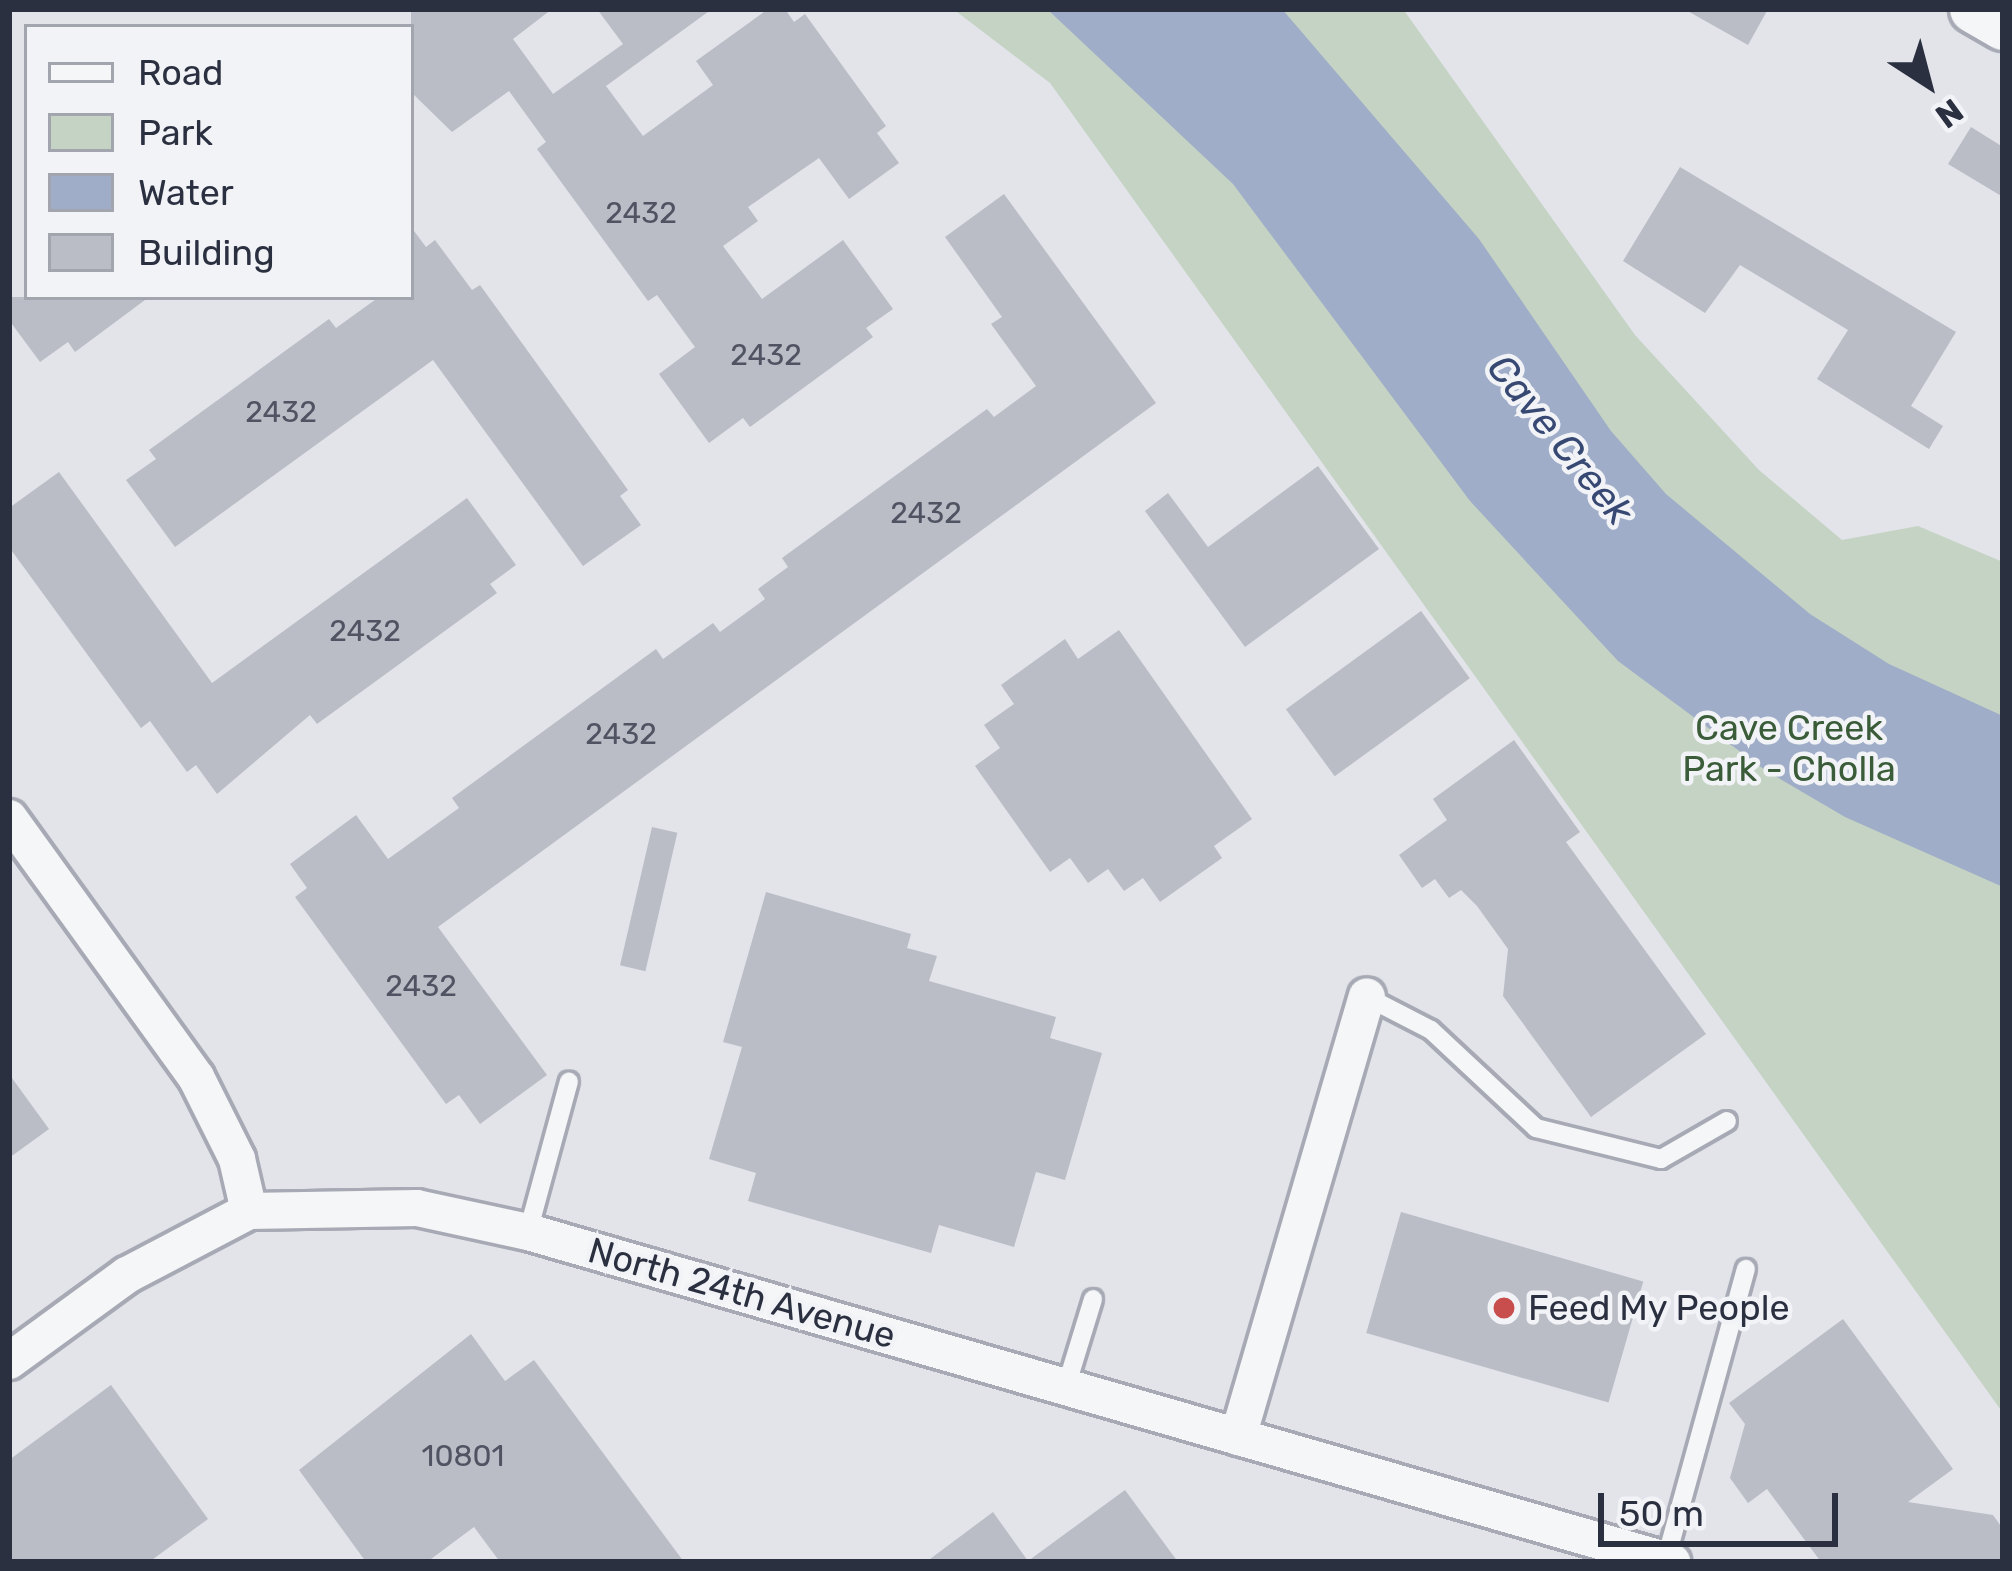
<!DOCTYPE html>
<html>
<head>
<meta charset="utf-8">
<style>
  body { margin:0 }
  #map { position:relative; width:2012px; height:1571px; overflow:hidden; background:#e2e4ea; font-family:Rubik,sans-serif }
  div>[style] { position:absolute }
  .green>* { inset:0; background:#c5d3c4 }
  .water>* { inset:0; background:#9fadc8 }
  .building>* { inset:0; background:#babdc6; transform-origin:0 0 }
  .roads { filter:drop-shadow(3px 0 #a7aab4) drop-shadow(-3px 0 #a7aab4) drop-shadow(0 3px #a7aab4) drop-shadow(0 -3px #a7aab4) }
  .service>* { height:18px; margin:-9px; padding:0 9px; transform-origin:9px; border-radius:9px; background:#f5f6f8 }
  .minor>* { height:36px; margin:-18px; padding:0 18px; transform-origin:18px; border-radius:18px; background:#f5f6f8 }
  .tertiary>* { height:48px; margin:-24px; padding:0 24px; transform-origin:24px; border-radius:24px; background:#f5f6f8 }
  .dots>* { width:33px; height:33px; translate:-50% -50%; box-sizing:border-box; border:6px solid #f2f3f7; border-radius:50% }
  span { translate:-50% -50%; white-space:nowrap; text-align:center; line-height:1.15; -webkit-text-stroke:9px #f2f3f7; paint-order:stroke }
  .number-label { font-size:30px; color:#4f5362 }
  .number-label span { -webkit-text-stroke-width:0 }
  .park-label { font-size:36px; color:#3a5c39 }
  .street-label { font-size:36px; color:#2b3041 }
  .poi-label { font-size:36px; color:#2b3041 }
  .left { translate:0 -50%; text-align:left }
  .water-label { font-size:39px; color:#374973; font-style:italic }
  .frame { position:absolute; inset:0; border:12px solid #2b3041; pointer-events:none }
  .legend { position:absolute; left:24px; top:24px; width:390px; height:276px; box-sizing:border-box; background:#f2f3f7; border:3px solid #a2a5ae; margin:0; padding:15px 21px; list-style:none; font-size:36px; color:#2b3041 }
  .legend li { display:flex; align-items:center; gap:24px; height:60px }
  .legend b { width:60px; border:3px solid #a2a5ae }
  .north { position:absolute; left:1868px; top:24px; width:120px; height:120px; -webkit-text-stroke:9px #f2f3f7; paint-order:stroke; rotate:144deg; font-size:33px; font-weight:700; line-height:48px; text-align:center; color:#2b3041 }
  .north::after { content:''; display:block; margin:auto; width:42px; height:54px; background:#2b3041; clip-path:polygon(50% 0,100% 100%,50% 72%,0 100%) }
  .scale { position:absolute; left:1598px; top:1493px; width:240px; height:54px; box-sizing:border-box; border:6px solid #2b3041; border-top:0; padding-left:15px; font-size:36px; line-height:42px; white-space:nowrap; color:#2b3041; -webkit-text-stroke:9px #f2f3f7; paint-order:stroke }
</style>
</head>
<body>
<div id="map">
  <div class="green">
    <i style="clip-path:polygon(953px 9px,1403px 9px,1635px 335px,1759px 470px,1842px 540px,1918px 526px,2003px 562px,2003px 1413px,1050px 83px)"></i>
  </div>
  <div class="water">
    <i style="clip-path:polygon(1047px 9px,1282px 9px,1479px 239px,1611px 431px,1666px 494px,1810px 614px,1889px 664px,2003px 716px,2003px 887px,1845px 817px,1765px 770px,1618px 661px,1470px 501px,1233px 184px)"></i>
  </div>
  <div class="building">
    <i style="clip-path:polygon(411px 9px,552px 9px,513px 39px,553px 94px,623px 44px,597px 9px,712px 9px,606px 86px,643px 136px,713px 85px,696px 61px,768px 9px,785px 9px,794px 22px,805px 14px,886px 126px,877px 133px,899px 163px,849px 199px,819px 158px,748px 207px,758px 221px,723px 246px,762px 299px,843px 240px,893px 309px,866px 328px,873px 337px,750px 427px,743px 418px,709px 443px,659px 374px,695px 347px,657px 295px,648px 301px,537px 149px,546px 142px,509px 91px,452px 132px,411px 92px)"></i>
    <i style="clip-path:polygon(1684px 9px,1768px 9px,1748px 45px)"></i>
    <i style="clip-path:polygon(1971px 127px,2003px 147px,2003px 197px,1948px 164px)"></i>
    <i style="clip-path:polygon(1680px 167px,1956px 332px,1911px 406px,1943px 426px,1929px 449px,1817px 379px,1848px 330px,1740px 265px,1705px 313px,1623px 261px)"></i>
    <i style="clip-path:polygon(1004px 194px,1156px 403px,438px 927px,547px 1075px,480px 1124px,459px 1095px,446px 1104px,295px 897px,307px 888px,290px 864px,356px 815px,388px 859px,459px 808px,452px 798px,656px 649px,663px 659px,713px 623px,720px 632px,765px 599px,758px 589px,788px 567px,782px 558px,987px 409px,994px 417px,1036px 386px,991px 324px,1002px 317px,945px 237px)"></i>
    <i style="clip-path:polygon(411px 227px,426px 247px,435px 240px,472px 290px,480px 285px,628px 490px,620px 496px,641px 525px,583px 566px,433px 360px,175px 547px,126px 480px,156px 459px,149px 450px,329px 319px,336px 328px,379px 297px,411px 297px)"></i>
    <i style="clip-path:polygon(9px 297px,149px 297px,75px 352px,68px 342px,40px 362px,9px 320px)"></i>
    <i style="clip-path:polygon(1318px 466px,1379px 549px,1245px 647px,1145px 511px,1168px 493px,1208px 547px)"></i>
    <i style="clip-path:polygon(59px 472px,212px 683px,467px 498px,516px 565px,490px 584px,497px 593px,317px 724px,310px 715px,217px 794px,196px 765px,187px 772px,150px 721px,141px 728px,9px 547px,9px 508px)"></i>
    <i style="left:1421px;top:611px;width:83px;height:167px;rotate:54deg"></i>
    <i style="clip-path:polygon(1119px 630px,1252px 819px,1214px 846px,1222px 858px,1160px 902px,1143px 878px,1124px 891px,1108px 869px,1088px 883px,1070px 858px,1050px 872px,975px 766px,1000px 748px,984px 725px,1014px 704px,1001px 685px,1065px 639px,1078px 659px)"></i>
    <i style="clip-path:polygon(1514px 740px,1580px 832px,1566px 842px,1706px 1034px,1591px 1117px,1503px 996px,1508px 949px,1477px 906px,1461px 890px,1449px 898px,1435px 879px,1422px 888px,1399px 855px,1447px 820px,1433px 799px)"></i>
    <i style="left:652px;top:827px;width:26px;height:142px;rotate:13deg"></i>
    <i style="clip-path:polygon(766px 892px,911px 934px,907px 948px,937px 956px,929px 981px,1056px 1017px,1050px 1038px,1102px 1053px,1065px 1180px,1036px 1172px,1014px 1247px,939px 1225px,931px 1253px,748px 1201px,756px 1173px,709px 1159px,742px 1047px,723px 1042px)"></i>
    <i style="clip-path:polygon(9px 1074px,49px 1129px,9px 1158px)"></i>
    <i style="left:1401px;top:1212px;width:252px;height:126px;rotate:16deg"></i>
    <i style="clip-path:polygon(1843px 1319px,1953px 1469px,1908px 1502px,1993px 1515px,2003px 1529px,2003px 1562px,1821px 1562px,1767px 1489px,1748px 1503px,1730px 1478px,1745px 1424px,1729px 1403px)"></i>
    <i style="clip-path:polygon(471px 1334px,505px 1381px,534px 1360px,684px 1562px,500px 1562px,474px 1527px,427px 1562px,366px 1562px,299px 1470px)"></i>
    <i style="clip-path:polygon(111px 1385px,208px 1519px,149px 1562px,9px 1562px,9px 1460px)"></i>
    <i style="clip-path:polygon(1125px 1490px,1178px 1562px,926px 1562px,993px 1512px,1028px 1561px)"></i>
  </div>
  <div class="roads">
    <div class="service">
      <i style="left:1367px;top:997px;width:72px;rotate:27.3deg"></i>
      <i style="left:1431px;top:1030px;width:144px;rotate:43deg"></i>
      <i style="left:1536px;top:1128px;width:129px;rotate:13.9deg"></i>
      <i style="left:1661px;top:1159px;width:76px;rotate:-29.9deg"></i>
      <i style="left:528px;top:1232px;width:156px;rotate:-74.8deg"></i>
      <i style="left:1066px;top:1387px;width:92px;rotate:-72.9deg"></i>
      <i style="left:1666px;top:1559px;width:301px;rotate:-74.6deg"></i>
    </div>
    <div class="minor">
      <i style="left:9px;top:818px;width:319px;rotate:54.2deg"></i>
      <i style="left:196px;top:1077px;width:92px;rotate:63.4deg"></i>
      <i style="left:237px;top:1159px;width:53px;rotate:77deg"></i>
      <i style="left:9px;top:1361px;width:146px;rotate:-36.1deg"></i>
      <i style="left:127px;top:1275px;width:138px;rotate:-27.7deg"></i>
      <i style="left:249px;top:1211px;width:168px;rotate:-1deg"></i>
      <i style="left:417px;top:1208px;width:114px;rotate:12.2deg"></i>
      <i style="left:528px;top:1232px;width:1191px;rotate:16.09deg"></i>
      <i style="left:1238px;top:1437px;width:459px;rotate:-73.7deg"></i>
    </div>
    <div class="tertiary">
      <i style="left:1974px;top:9px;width:34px;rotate:30deg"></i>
    </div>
  </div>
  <div class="dots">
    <i style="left:1504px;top:1308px;background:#c84e4e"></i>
  </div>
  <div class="number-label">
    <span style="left:641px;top:213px">2432</span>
    <span style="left:766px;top:355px">2432</span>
    <span style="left:281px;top:412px">2432</span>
    <span style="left:926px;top:513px">2432</span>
    <span style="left:365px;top:631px">2432</span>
    <span style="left:621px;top:734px">2432</span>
    <span style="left:421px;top:986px">2432</span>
    <span style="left:463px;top:1456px">10801</span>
  </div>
  <div class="park-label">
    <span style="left:1789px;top:748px">Cave Creek<br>Park - Cholla</span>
  </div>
  <div class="street-label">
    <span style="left:742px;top:1293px;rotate:16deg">North 24th Avenue</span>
  </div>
  <div class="poi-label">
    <span class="left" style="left:1528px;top:1308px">Feed My People</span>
  </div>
  <div class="water-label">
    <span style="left:1560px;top:440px;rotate:51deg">Cave Creek</span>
  </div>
  <div class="frame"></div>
  <ul class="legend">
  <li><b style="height:15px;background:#f5f6f8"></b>Road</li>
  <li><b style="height:33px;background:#c5d3c4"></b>Park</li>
  <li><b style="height:33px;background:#9fadc8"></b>Water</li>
  <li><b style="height:33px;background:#babdc6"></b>Building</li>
  </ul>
  <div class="north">N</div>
  <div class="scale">50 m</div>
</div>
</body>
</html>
